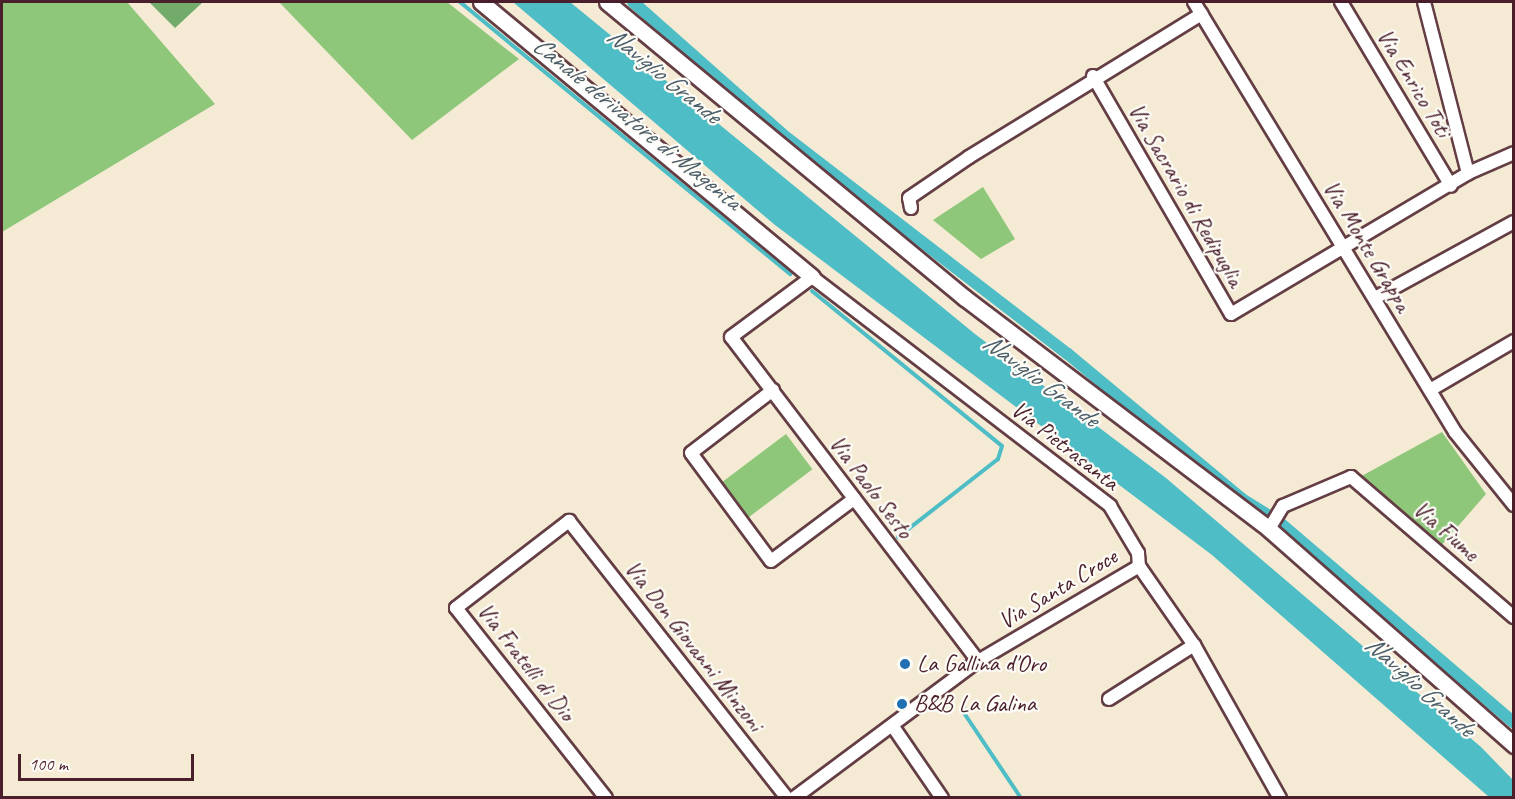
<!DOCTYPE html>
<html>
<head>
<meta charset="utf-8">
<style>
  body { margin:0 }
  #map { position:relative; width:1515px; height:799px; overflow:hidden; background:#f5ebd5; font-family:Caveat,sans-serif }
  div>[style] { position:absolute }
  .green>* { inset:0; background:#8ec67a; transform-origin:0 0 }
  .forest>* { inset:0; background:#72ab6a }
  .water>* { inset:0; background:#4fbdc5 }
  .stream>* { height:4px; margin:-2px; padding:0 2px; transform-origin:2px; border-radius:2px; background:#4fbdc5 }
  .canal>* { height:12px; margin:-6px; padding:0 6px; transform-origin:6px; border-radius:6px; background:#4fbdc5 }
  .roads { filter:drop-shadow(2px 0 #643e44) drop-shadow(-2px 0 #643e44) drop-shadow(0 2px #643e44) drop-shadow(0 -2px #643e44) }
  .minor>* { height:12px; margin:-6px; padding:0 6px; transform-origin:6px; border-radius:6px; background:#fff }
  .tertiary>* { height:15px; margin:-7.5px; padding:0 7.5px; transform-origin:7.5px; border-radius:7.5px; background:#fff }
  .dots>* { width:16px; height:16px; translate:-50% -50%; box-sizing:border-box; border:3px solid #fdfcf7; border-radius:50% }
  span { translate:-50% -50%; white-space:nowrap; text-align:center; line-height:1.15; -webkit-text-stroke:4.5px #fdfcf7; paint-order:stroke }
  .street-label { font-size:24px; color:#4a1f2b }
  .poi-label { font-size:24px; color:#4a1f2b }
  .left { translate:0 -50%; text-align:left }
  .water-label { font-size:26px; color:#4c5e69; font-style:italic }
  .frame { position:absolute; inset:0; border:3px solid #4a1f2b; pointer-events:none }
  .scale { position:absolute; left:18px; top:754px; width:176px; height:27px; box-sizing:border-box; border:3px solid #4a1f2b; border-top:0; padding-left:8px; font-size:18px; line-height:21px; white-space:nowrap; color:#4a1f2b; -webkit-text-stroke:4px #fdfcf7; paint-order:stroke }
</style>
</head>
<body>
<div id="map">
  <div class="green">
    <i style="clip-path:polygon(2px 2px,127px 2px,215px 104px,2px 232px)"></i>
    <i style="clip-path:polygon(279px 2px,447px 2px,519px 59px,412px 140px)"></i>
    <i style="clip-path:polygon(983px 187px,1015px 239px,981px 259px,933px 220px)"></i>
    <i style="clip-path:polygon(1442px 432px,1486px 494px,1440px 547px,1358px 478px)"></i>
    <i style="left:786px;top:434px;width:44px;height:81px;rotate:53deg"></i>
  </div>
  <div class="forest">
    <i style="clip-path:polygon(149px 2px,203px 2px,175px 28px)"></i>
  </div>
  <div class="water">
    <i style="clip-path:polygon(513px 2px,570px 2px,975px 334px,1166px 478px,1481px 747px,1513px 780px,1513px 797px,1489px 797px,1212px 555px,775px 225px)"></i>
  </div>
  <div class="stream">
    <i style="left:460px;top:2px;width:428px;rotate:39.5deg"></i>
    <i style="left:812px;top:291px;width:245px;rotate:39.2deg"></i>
    <i style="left:1002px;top:446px;width:14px;rotate:107deg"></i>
    <i style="left:998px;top:459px;width:127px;rotate:142deg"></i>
    <i style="left:963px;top:703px;width:10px;rotate:84deg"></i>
    <i style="left:964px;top:713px;width:102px;rotate:56.2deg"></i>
  </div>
  <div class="canal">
    <i style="left:633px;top:2px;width:199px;rotate:41.5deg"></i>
    <i style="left:782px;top:134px;width:361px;rotate:37.6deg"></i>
    <i style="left:1068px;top:354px;width:226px;rotate:39.8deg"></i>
    <i style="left:1242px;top:499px;width:44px;rotate:31.9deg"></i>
    <i style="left:1279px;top:522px;width:309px;rotate:40.5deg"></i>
  </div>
  <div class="roads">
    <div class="minor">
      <i style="left:1194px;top:2px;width:503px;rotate:58.74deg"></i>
      <i style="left:1455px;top:432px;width:94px;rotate:51.1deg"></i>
      <i style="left:1341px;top:2px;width:214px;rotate:59.1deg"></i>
      <i style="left:1424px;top:2px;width:177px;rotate:75.6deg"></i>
      <i style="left:1468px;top:173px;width:50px;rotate:-23.5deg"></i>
      <i style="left:1093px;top:76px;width:275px;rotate:59.9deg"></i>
      <i style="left:1231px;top:314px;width:276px;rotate:-30.7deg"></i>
      <i style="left:911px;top:208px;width:10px;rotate:-101deg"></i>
      <i style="left:909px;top:198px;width:73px;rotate:-34.3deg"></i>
      <i style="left:969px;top:157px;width:273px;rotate:-31.6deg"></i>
      <i style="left:1375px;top:298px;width:158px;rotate:-28.7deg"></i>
      <i style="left:773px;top:390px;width:103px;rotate:142.5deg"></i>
      <i style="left:691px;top:453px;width:134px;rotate:53.5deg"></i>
      <i style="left:771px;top:561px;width:104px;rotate:-36.8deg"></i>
      <i style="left:1430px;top:390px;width:97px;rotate:-30.3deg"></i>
      <i style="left:1269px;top:529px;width:27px;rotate:-59deg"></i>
      <i style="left:1283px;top:506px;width:74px;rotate:-23.1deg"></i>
      <i style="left:1351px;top:477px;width:215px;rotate:40.7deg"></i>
      <i style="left:978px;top:661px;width:407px;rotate:-127.3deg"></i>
      <i style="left:731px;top:337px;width:101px;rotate:-36.5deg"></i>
      <i style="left:812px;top:277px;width:376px;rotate:37.5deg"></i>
      <i style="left:1110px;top:506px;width:55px;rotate:59.2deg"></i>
      <i style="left:1138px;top:553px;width:13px;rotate:86deg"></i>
      <i style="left:1139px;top:566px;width:96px;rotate:55.2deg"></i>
      <i style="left:1194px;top:645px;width:176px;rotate:60.7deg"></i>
      <i style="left:1109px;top:699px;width:101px;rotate:-32.4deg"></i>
      <i style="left:894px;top:728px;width:85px;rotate:55.6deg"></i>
      <i style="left:606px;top:798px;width:242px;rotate:-128.3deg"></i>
      <i style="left:456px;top:608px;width:143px;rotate:-37.6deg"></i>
      <i style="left:569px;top:521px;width:352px;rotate:51.8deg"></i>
      <i style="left:794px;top:798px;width:229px;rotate:-36.7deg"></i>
      <i style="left:978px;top:661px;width:187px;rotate:-30.5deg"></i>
    </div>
    <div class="tertiary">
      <i style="left:481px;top:2px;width:430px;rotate:39.7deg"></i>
      <i style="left:607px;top:2px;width:465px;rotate:39.6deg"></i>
      <i style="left:965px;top:298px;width:382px;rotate:37.2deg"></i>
      <i style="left:1269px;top:529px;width:327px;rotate:41.4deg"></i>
    </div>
  </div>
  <div class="dots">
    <i style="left:905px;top:664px;background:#1f6fb2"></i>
    <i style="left:902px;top:704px;background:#1f6fb2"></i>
  </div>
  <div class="street-label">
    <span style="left:1414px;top:83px;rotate:59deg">Via Enrico Toti</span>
    <span style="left:1186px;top:195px;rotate:60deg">Via Sacrario di Redipuglia</span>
    <span style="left:1367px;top:246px;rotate:59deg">Via Monte Grappa</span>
    <span style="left:1065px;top:446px;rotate:38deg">Via Pietrasanta</span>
    <span style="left:871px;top:487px;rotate:53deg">Via Paolo Sesto</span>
    <span style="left:1446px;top:531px;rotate:41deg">Via Fiume</span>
    <span style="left:1058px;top:589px;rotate:-31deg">Via Santa Croce</span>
    <span style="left:694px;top:646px;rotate:52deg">Via Don Giovanni Minzoni</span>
    <span style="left:526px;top:662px;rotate:52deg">Via Fratelli di Dio</span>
  </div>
  <div class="poi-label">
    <span class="left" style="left:917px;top:664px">La Gallina d'Oro</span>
    <span class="left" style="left:914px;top:704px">B&amp;B La Galina</span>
  </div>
  <div class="water-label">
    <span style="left:664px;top:75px;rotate:39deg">Naviglio Grande</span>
    <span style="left:637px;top:123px;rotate:39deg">Canale derivatore di Magenta</span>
    <span style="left:1041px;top:380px;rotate:37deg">Naviglio Grande</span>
    <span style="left:1420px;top:686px;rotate:42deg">Naviglio Grande</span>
  </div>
  <div class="frame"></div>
  <div class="scale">100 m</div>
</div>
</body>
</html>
